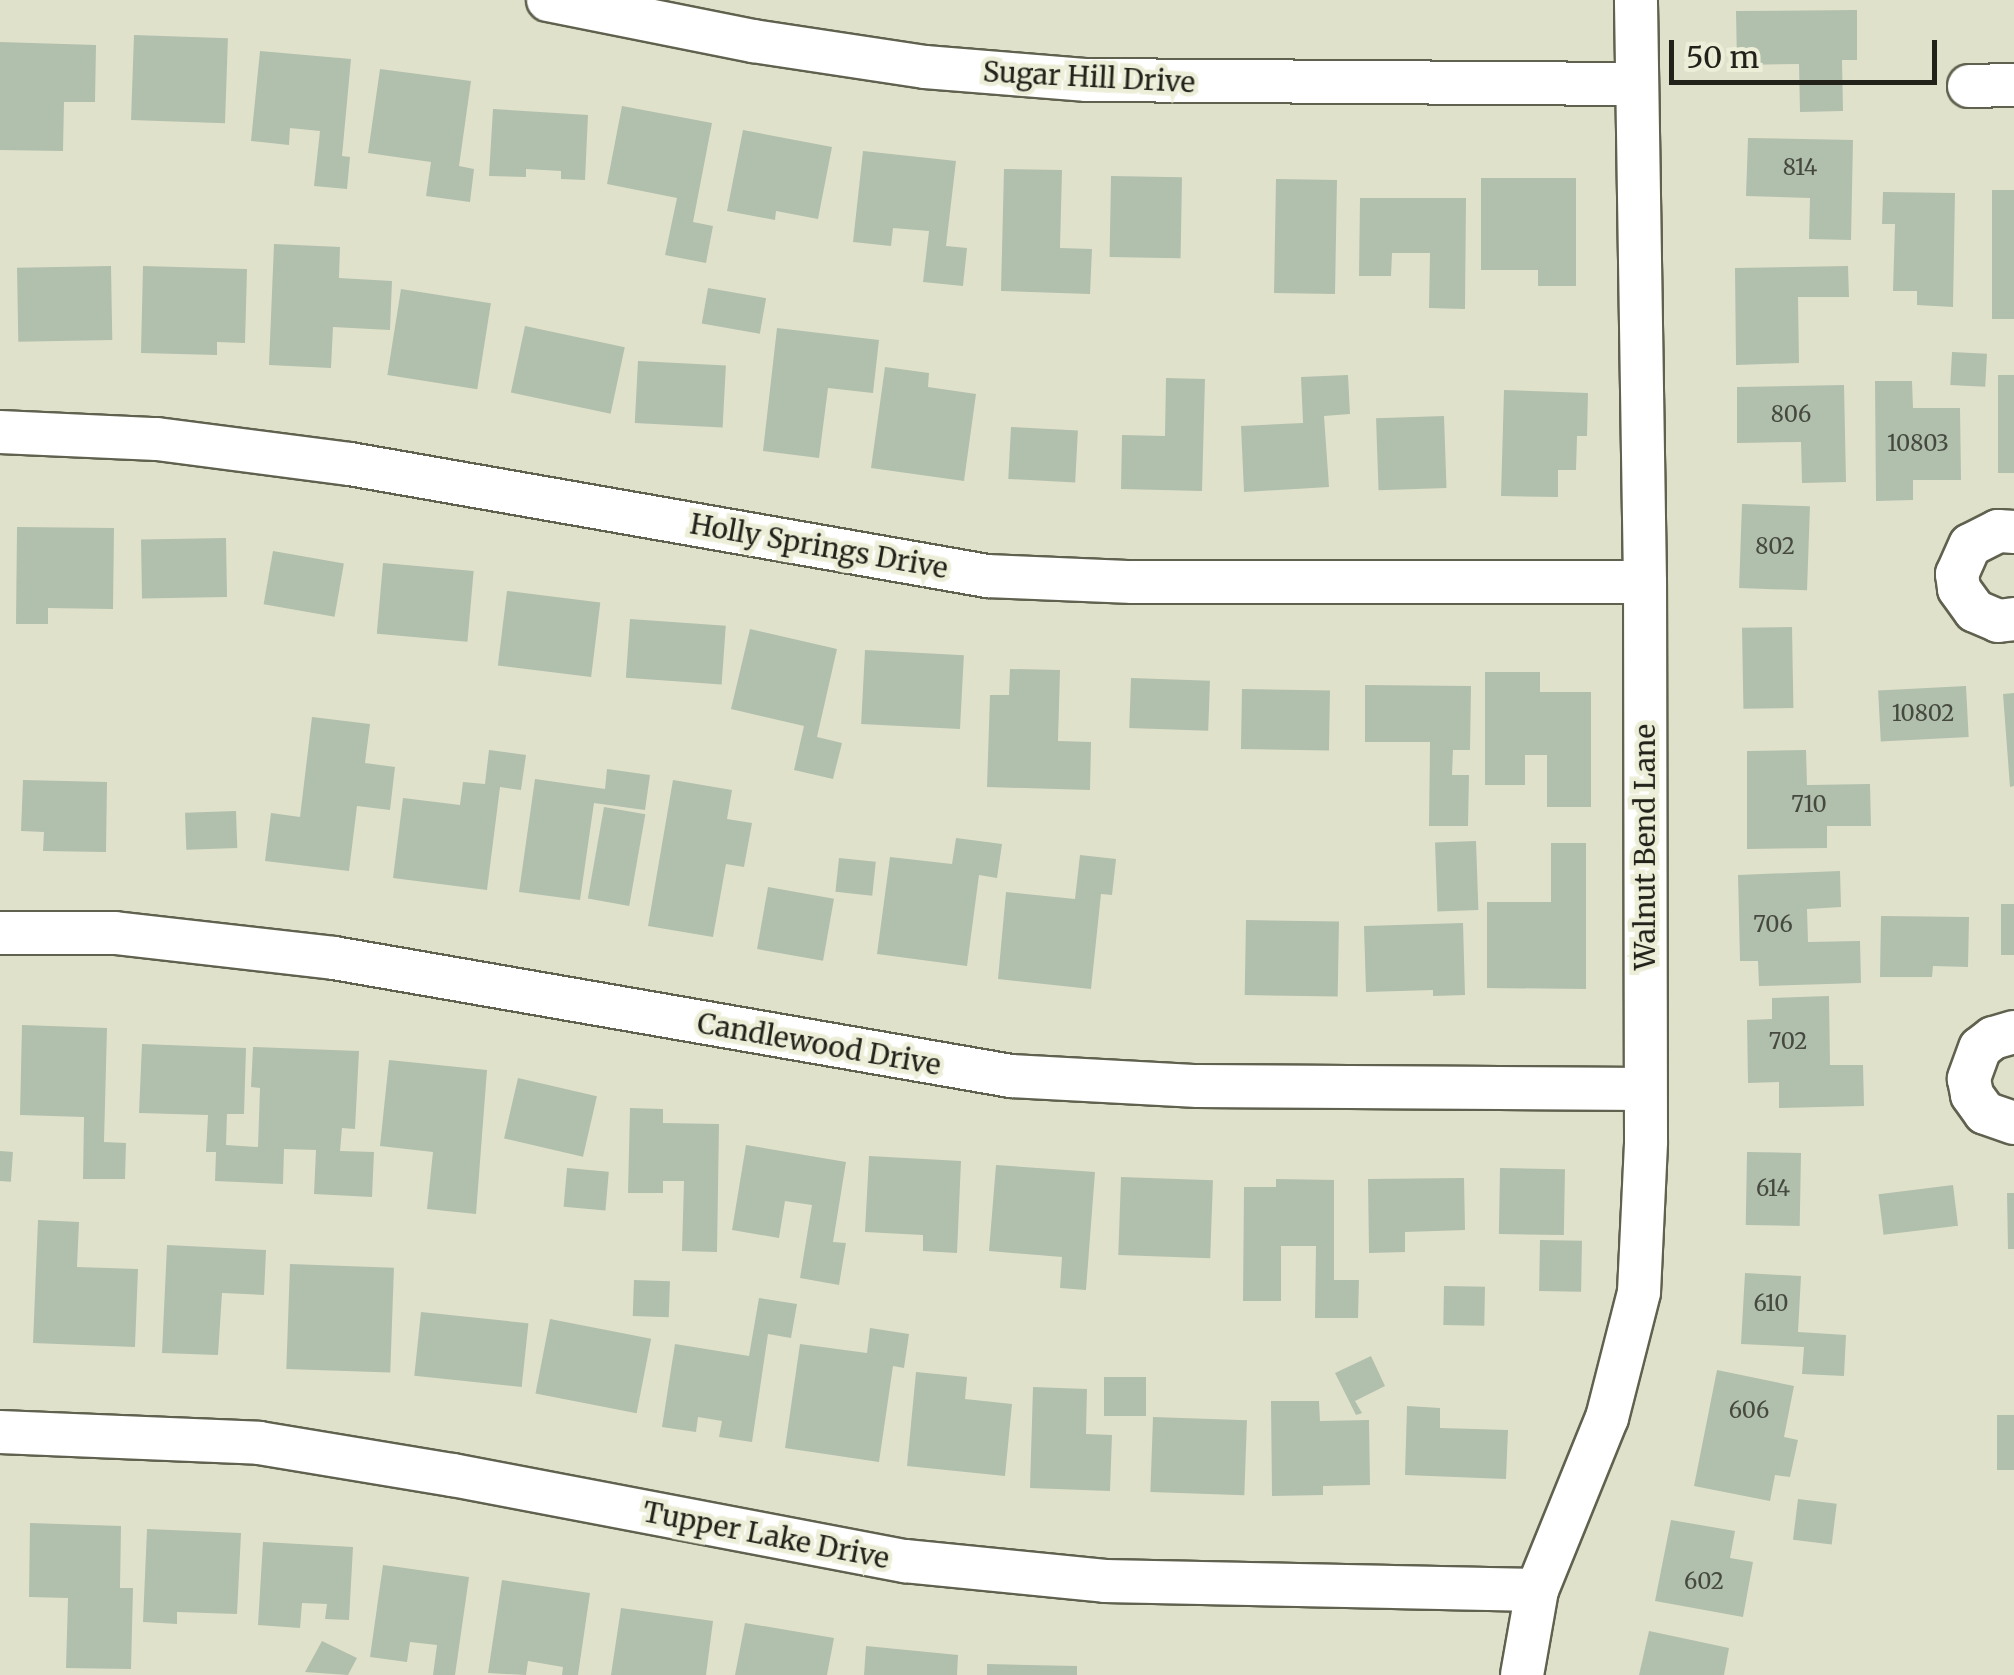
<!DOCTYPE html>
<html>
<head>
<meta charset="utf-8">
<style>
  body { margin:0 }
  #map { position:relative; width:2014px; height:1675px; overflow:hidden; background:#e0e1cb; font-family:Merriweather,serif }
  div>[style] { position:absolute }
  .building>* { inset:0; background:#b1bfad; transform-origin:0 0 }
  .roads { filter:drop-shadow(2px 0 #60614e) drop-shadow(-2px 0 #60614e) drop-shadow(0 2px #60614e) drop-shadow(0 -2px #60614e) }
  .street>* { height:42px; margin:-21px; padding:0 21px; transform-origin:21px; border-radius:21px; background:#fff }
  span { translate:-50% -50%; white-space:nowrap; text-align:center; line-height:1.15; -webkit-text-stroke:9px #edeed8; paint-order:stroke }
  .number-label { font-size:22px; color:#46493f }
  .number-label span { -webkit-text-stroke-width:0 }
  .street-label { font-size:28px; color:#22221a }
  .scale { position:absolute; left:1669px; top:40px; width:268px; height:45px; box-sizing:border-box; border:5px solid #22221a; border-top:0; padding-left:12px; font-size:30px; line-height:35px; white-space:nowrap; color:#22221a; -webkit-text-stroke:8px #edeed8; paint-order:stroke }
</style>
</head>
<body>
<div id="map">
  <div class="building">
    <i style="clip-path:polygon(1857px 10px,1857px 60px,1842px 60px,1843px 111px,1800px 112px,1799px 64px,1737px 65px,1736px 11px)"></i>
    <i style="left:134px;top:35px;width:94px;height:85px;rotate:2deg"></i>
    <i style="clip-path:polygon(0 42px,96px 45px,95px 102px,64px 102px,63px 151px,0 150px)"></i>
    <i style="clip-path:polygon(260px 51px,351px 59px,342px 156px,350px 157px,347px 189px,314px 186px,320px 131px,290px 128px,289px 145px,251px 141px)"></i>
    <i style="clip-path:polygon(380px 69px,471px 81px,459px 166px,474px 169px,470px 202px,426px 196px,431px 162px,368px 153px)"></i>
    <i style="clip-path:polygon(622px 106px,712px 123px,693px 222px,713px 226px,706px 263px,665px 255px,677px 198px,607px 184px)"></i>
    <i style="clip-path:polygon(493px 109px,588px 115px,585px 180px,561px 179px,561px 171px,526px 169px,526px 177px,489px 176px)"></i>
    <i style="clip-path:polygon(743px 130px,832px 147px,818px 219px,776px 211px,775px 220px,727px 211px)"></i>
    <i style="clip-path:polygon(1748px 138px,1853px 140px,1851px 240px,1809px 239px,1810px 198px,1746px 196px)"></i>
    <i style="clip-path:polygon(863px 151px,956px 161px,946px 246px,967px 248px,963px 286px,923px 282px,929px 231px,893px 228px,891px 246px,853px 242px)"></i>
    <i style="clip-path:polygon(1004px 169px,1062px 170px,1060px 248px,1092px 249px,1090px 294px,1001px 291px)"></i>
    <i style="left:1111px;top:176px;width:71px;height:81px;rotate:1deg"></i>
    <i style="clip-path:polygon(1481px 178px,1576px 178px,1576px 286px,1538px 286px,1538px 270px,1481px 270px)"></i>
    <i style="left:1276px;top:179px;width:61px;height:114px;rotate:1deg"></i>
    <i style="left:1992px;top:190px;width:22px;height:129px"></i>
    <i style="clip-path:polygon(1883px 192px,1955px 193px,1953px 307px,1917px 305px,1917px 291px,1893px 291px,1895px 224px,1882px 224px)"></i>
    <i style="clip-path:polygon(1360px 198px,1466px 198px,1465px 309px,1429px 308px,1430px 253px,1392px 253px,1391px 276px,1359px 276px)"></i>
    <i style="clip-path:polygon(274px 244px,340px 247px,339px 278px,392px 281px,390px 330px,333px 327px,331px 368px,269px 365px)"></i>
    <i style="left:111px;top:266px;width:74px;height:94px;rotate:89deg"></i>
    <i style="clip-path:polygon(143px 266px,247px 269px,245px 343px,217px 342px,217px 355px,141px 353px)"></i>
    <i style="clip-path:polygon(1848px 266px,1849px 297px,1798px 297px,1799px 363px,1736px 365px,1735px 268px)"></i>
    <i style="left:708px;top:288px;width:59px;height:36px;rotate:10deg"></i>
    <i style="left:401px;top:289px;width:91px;height:87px;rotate:9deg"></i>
    <i style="left:525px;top:326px;width:102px;height:68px;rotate:12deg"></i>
    <i style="clip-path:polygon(777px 328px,879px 340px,873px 393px,828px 388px,819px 458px,763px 451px)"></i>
    <i style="left:1952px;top:352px;width:35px;height:33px;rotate:3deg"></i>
    <i style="left:638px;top:361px;width:88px;height:62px;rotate:3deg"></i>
    <i style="clip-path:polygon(885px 367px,929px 373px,928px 387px,976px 394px,964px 481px,871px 468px)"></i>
    <i style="clip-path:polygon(1348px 375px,1350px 414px,1324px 416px,1329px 487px,1244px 492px,1241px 426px,1303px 423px,1301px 377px)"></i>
    <i style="left:1998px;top:375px;width:16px;height:98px"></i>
    <i style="clip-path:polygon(1166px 378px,1205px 379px,1202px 491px,1121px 489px,1122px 435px,1165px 436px)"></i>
    <i style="clip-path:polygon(1875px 381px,1912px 381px,1913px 408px,1960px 408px,1961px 480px,1913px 480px,1913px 500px,1876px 501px)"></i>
    <i style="clip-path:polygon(1844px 385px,1846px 482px,1802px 483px,1801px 442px,1737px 443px,1737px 387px)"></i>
    <i style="clip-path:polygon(1504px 390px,1588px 393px,1587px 436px,1577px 436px,1576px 470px,1558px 470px,1558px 497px,1501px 496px)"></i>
    <i style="left:1444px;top:416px;width:72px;height:68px;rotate:88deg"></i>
    <i style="left:1011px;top:427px;width:67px;height:52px;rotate:3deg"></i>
    <i style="left:1742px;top:504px;width:68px;height:84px;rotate:2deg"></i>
    <i style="clip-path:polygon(17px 527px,114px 528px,113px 609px,48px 608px,48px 624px,16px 624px)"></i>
    <i style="left:226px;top:538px;width:59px;height:85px;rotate:89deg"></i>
    <i style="left:273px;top:551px;width:72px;height:54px;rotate:10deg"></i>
    <i style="left:383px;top:563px;width:91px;height:71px;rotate:5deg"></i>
    <i style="left:507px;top:591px;width:94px;height:75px;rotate:7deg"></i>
    <i style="left:630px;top:619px;width:96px;height:59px;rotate:4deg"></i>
    <i style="left:1792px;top:627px;width:81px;height:50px;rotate:89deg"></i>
    <i style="clip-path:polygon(750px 629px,837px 649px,817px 737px,842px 743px,833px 779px,794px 770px,804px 726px,731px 709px)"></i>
    <i style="left:865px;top:650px;width:99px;height:74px;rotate:3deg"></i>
    <i style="clip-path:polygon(1010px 669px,1060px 670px,1058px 741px,1091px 742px,1090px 790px,987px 787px,990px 695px,1009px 695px)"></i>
    <i style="clip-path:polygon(1485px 672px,1540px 672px,1540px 692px,1591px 692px,1591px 807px,1547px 807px,1547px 755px,1525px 755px,1525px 785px,1485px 785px)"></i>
    <i style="left:1131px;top:678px;width:79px;height:50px;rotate:2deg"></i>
    <i style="clip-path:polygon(1365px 685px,1471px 686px,1470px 750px,1453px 750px,1452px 775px,1469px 775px,1468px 826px,1429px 826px,1430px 742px,1365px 742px)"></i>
    <i style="left:1966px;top:686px;width:51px;height:88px;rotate:87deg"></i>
    <i style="left:1242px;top:689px;width:88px;height:60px;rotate:1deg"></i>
    <i style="clip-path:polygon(2014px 693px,2014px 786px,2010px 787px,2003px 694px)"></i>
    <i style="clip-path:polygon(312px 717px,370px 724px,365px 763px,395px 767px,390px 810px,357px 806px,349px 871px,265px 861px,271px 813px,300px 817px)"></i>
    <i style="clip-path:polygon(489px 750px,526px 755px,521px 790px,500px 787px,487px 890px,393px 878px,403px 798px,460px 805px,463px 782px,485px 784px)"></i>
    <i style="clip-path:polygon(1806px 750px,1807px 785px,1870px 784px,1871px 826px,1827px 826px,1827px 848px,1747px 849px,1747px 751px)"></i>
    <i style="clip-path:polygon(607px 769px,650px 775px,645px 810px,594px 803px,580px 900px,519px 892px,535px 779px,605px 789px)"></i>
    <i style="clip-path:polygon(23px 780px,107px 782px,106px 852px,43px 851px,44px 832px,21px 831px)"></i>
    <i style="clip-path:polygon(673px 780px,732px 790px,727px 819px,752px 823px,744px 867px,726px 864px,713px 937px,648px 926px)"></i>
    <i style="left:604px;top:807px;width:42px;height:93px;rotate:10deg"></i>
    <i style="left:236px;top:811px;width:37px;height:51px;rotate:88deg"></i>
    <i style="clip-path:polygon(956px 838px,1002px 844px,997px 878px,979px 875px,967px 966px,877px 954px,890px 857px,952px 864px)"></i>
    <i style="left:1476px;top:841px;width:69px;height:41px;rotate:88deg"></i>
    <i style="clip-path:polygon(1551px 843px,1586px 843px,1586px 989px,1487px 988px,1487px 902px,1551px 902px)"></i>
    <i style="clip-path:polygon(1080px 855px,1116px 859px,1112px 895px,1101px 894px,1091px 989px,998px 979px,1006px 892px,1075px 899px)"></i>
    <i style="left:839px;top:858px;width:37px;height:34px;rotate:6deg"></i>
    <i style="clip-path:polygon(1840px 871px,1841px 907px,1807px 909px,1808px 942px,1860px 941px,1861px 983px,1759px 986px,1758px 961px,1740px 961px,1738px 875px)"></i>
    <i style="left:768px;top:887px;width:67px;height:63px;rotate:10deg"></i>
    <i style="left:2001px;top:904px;width:13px;height:51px"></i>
    <i style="clip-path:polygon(1881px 916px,1969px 917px,1968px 967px,1933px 966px,1932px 977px,1880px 977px)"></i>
    <i style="left:1246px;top:920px;width:93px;height:75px;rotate:1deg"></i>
    <i style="clip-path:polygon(1463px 923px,1465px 995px,1433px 996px,1433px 990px,1366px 992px,1364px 926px)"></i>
    <i style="clip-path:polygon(1829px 996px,1830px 1065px,1863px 1065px,1864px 1106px,1779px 1108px,1779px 1082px,1748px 1083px,1747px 1020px,1772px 1019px,1772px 998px)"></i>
    <i style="clip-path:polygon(22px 1025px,107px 1028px,104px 1142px,126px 1143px,125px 1179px,83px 1179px,84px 1117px,20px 1115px)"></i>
    <i style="clip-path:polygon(142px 1044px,246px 1048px,244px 1114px,227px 1114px,226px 1145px,258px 1147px,260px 1088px,251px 1087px,253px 1047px,359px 1051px,355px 1129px,342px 1128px,340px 1151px,374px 1152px,372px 1197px,314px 1194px,316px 1150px,284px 1149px,283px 1184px,215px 1181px,216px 1152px,206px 1152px,208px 1115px,139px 1113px)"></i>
    <i style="clip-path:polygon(389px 1060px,487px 1070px,476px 1214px,427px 1209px,433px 1152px,380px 1146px)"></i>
    <i style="left:518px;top:1078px;width:81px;height:62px;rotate:13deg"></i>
    <i style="clip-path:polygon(630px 1108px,663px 1109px,663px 1123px,719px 1124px,717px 1252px,682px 1251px,684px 1181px,663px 1181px,663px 1193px,628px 1193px)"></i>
    <i style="clip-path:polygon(746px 1145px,846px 1162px,833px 1242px,846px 1243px,839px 1285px,800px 1278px,812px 1205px,785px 1201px,779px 1238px,732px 1230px)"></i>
    <i style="left:0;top:1151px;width:13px;height:30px;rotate:4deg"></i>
    <i style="left:1747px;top:1152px;width:54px;height:73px;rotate:1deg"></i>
    <i style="clip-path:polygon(869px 1156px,961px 1161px,957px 1253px,923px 1251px,923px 1235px,865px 1232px)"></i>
    <i style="clip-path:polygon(996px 1165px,1095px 1172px,1086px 1290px,1060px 1288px,1062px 1257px,989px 1251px)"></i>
    <i style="left:567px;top:1168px;width:42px;height:39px;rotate:5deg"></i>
    <i style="left:1500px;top:1168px;width:65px;height:66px;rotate:1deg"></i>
    <i style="left:1121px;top:1177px;width:92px;height:78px;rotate:2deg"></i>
    <i style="clip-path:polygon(1464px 1178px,1465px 1230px,1405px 1232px,1405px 1252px,1369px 1253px,1368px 1179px)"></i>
    <i style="clip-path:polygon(1276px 1179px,1334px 1180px,1334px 1280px,1359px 1280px,1358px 1318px,1315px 1318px,1316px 1246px,1281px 1246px,1281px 1301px,1243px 1301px,1244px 1187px,1276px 1187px)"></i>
    <i style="left:1953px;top:1185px;width:41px;height:75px;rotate:83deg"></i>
    <i style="clip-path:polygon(2007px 1193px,2014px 1193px,2014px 1249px,2008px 1249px)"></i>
    <i style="clip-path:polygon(38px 1220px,79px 1222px,77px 1267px,138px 1269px,135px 1347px,33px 1343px)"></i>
    <i style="left:1540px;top:1240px;width:42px;height:51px;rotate:1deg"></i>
    <i style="clip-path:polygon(167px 1245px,266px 1250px,264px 1295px,222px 1293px,218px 1355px,162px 1353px)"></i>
    <i style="left:290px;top:1264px;width:104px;height:105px;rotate:2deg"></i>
    <i style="clip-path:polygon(1745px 1273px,1801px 1276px,1798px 1332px,1846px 1335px,1844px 1376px,1802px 1374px,1804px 1347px,1741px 1344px)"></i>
    <i style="left:634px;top:1280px;width:36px;height:36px;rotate:2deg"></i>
    <i style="left:1444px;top:1286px;width:41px;height:39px;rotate:1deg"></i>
    <i style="clip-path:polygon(759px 1298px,797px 1304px,791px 1338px,768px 1334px,752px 1442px,719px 1437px,722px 1421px,698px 1417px,696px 1432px,662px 1427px,675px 1344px,749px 1356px)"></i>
    <i style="left:421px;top:1312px;width:108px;height:64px;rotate:6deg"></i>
    <i style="left:550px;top:1319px;width:103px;height:76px;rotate:11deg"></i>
    <i style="clip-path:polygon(870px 1328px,909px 1334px,904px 1368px,893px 1366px,879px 1462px,785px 1448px,800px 1344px,867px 1353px)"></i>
    <i style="clip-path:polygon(1371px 1356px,1385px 1386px,1355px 1401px,1362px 1413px,1356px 1415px,1335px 1373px)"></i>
    <i style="clip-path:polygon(1717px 1370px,1794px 1386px,1784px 1437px,1798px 1440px,1790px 1477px,1775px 1475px,1770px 1501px,1694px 1486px)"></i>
    <i style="clip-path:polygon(916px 1372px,967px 1377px,965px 1399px,1012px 1404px,1005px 1476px,907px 1466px)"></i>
    <i style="left:1104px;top:1377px;width:42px;height:39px"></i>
    <i style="clip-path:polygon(1033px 1387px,1087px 1389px,1086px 1434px,1112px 1435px,1110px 1491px,1030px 1488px)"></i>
    <i style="clip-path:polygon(1271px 1401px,1319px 1401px,1320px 1421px,1369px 1420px,1370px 1485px,1323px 1486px,1323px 1495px,1272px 1496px)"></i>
    <i style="clip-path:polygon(1407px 1406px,1440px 1408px,1440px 1428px,1508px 1430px,1506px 1479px,1405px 1475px)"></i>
    <i style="left:1997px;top:1415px;width:17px;height:55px"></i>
    <i style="left:1153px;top:1417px;width:94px;height:75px;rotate:2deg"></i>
    <i style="left:1798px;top:1499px;width:39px;height:41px;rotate:7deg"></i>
    <i style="clip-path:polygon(1671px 1520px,1735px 1531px,1730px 1558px,1753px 1562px,1743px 1617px,1655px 1601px)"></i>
    <i style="clip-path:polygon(30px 1523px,121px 1526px,120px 1588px,133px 1588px,131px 1669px,66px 1668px,68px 1598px,29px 1597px)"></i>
    <i style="clip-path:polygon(147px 1529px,241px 1533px,237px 1614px,177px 1612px,177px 1624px,143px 1622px)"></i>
    <i style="clip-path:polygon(263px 1542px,353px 1547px,349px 1620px,325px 1619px,327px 1604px,302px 1603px,300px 1628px,258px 1625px)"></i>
    <i style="clip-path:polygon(383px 1565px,469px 1577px,455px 1675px,433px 1675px,437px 1645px,410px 1642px,407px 1662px,370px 1657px)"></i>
    <i style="clip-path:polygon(502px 1580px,590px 1593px,578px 1675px,562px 1675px,563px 1667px,528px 1661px,526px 1675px,488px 1673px)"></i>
    <i style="clip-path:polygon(621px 1608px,713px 1621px,706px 1675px,611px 1675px)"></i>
    <i style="clip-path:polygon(745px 1623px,834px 1638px,827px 1675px,735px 1675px)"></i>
    <i style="clip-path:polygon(1649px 1631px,1729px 1648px,1724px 1675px,1639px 1675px)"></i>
    <i style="clip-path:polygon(322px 1641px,357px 1658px,348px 1675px,305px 1672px)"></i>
    <i style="clip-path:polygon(866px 1646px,958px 1655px,957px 1675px,864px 1675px)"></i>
    <i style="clip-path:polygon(987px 1664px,1077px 1666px,1077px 1675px,987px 1675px)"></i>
  </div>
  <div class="roads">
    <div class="street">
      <i style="left:548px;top:0;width:209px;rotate:11.3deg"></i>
      <i style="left:753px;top:41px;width:174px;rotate:8.6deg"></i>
      <i style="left:925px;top:67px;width:163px;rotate:4.6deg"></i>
      <i style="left:1087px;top:80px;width:549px;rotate:0.42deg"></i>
      <i style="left:1969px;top:86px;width:45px;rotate:-1.3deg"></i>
      <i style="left:0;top:432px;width:157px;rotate:2.6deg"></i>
      <i style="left:157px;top:439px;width:195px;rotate:7.4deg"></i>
      <i style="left:350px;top:464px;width:647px;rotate:9.97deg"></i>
      <i style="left:987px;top:576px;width:146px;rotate:2.4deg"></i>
      <i style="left:1133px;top:582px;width:512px"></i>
      <i style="left:2014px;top:532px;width:16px;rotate:-176deg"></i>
      <i style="left:1998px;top:531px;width:31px;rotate:153deg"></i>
      <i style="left:1970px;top:545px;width:32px;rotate:114deg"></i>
      <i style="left:1957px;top:574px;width:15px;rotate:82deg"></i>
      <i style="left:1959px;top:589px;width:27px;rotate:54deg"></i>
      <i style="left:1975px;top:611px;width:25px;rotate:23deg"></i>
      <i style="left:1998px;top:621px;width:16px;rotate:-7deg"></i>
      <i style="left:0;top:933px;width:115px"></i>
      <i style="left:115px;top:933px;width:220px;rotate:6.5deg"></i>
      <i style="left:334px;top:958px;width:687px;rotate:9.89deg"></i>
      <i style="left:1011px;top:1076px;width:187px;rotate:3.1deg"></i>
      <i style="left:1198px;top:1086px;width:447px;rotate:0.4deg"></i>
      <i style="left:2014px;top:1032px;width:22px;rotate:164deg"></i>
      <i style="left:1993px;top:1038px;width:16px;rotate:142deg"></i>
      <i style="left:1980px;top:1048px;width:33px;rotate:110deg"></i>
      <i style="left:1969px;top:1079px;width:16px;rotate:79deg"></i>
      <i style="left:1972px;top:1095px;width:22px;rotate:54deg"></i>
      <i style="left:1985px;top:1113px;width:31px;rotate:19deg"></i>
      <i style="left:0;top:1432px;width:259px;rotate:2.4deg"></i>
      <i style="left:259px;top:1443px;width:197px;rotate:9.4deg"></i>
      <i style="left:453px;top:1475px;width:460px;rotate:10.8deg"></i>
      <i style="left:905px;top:1561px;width:201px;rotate:5.7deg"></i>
      <i style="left:1105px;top:1581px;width:432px;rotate:1.2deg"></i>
      <i style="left:1522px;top:1675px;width:86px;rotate:-80deg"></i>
      <i style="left:1537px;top:1590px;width:186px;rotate:-67.9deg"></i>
      <i style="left:1607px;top:1418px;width:130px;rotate:-75.7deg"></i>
      <i style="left:1639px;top:1292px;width:151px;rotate:-87.3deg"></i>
      <i style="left:1646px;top:1141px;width:559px;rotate:-90.1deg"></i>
      <i style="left:1645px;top:582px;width:582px;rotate:-90.89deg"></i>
    </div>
  </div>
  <div class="number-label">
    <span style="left:1800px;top:168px">814</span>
    <span style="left:1791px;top:415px">806</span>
    <span style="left:1918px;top:444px">10803</span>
    <span style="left:1775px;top:547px">802</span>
    <span style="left:1923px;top:714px">10802</span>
    <span style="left:1809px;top:805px">710</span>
    <span style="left:1773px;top:925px">706</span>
    <span style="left:1788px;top:1042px">702</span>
    <span style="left:1773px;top:1189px">614</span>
    <span style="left:1771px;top:1304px">610</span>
    <span style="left:1749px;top:1411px">606</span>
    <span style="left:1704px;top:1582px">602</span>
  </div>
  <div class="street-label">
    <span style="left:1089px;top:77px;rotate:3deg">Sugar Hill Drive</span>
    <span style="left:819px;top:546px;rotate:10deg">Holly Springs Drive</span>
    <span style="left:1645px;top:847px;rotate:-90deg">Walnut Bend Lane</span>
    <span style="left:819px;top:1044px;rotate:10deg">Candlewood Drive</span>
    <span style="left:766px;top:1535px;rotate:11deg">Tupper Lake Drive</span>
  </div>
  <div class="scale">50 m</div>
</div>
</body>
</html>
